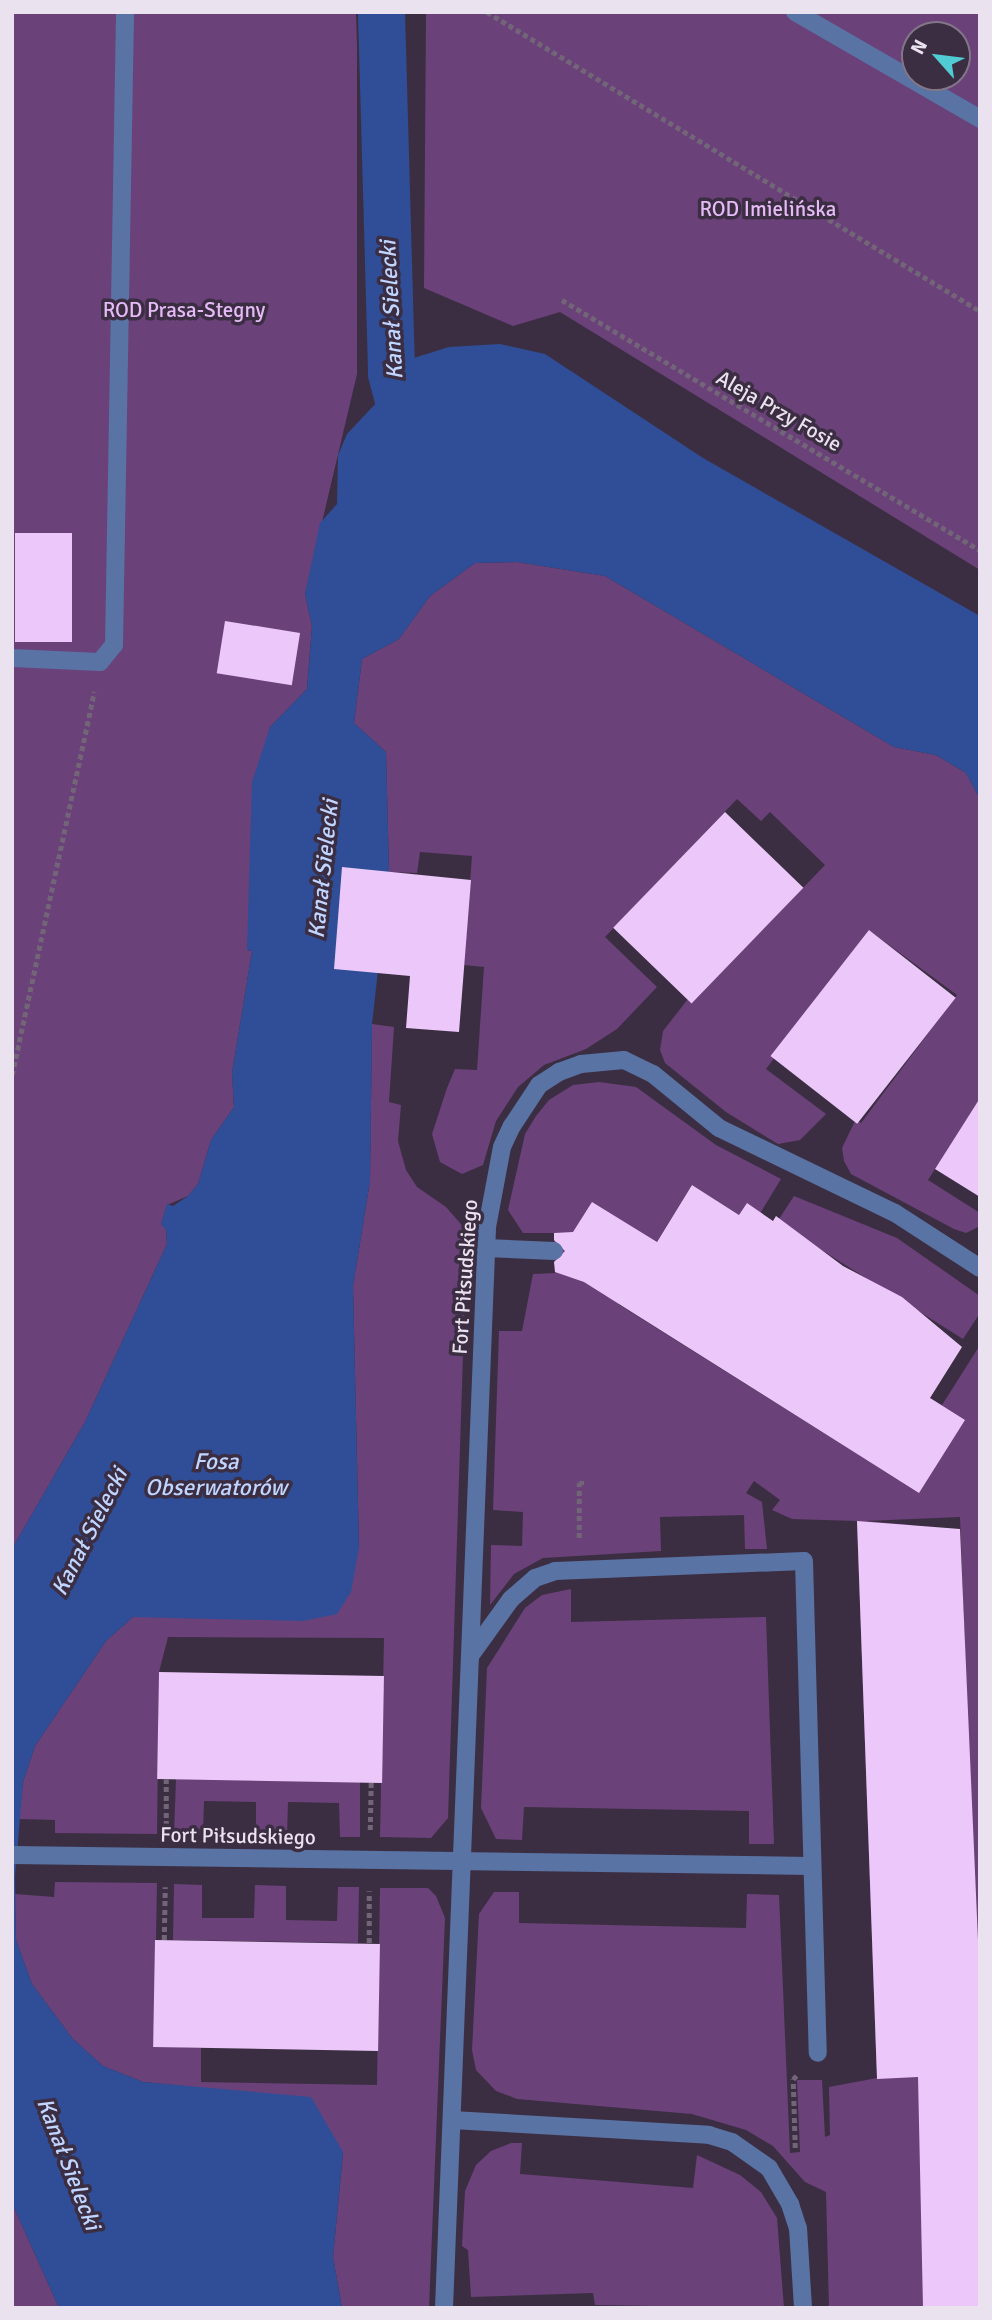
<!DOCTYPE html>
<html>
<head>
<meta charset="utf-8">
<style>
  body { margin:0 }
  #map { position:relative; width:992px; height:2320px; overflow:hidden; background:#3c2e42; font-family:Signika,sans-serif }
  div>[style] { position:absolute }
  .green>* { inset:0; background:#6a4179 }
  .water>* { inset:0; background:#2f4e97 }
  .canal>* { height:47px; margin:-23.5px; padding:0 23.5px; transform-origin:23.5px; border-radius:23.5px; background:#2f4e97 }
  .building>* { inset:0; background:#ebc8f9; transform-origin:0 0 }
  .path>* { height:4.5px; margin-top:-2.25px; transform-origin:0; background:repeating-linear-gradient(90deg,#716577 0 5px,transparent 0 8.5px) }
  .minor>* { height:18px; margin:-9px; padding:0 9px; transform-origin:9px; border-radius:9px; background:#5973a4 }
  span { translate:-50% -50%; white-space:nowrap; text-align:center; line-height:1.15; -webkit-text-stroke:7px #3c2e42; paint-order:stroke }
  .park-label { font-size:21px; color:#e5baf6 }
  .street-label { font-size:21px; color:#ebe2ef }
  .water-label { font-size:23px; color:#c0d5ff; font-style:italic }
  .frame { position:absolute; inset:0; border:14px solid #ebe2ef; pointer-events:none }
  .north { position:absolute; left:901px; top:21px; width:70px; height:70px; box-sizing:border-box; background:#3c2e42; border:2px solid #827687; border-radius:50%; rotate:298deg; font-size:19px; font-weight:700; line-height:28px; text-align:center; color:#ebe2ef }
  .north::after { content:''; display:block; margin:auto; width:24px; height:32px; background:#51ccd4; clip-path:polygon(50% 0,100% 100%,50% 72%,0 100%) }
</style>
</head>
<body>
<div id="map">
  <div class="green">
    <i style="clip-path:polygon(12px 12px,356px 12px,357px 47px,357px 374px,305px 594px,312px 626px,307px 689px,270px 727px,247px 950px,252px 951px,232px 1073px,234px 1107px,211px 1140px,198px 1184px,188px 1196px,167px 1205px,161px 1224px,166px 1229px,167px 1244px,85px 1422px,12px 1549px)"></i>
    <i style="clip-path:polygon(evenodd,426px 12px,980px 12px,980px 570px,560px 312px,513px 326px,424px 288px,426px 12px,915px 35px,957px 35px,957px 77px,915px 77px,915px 35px)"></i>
    <i style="clip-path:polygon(517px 562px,605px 576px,894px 747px,936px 755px,966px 773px,980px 799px,980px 1098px,928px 1180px,980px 1213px,980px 1226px,966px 1233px,954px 1229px,851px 1174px,844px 1161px,842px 1148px,856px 1119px,861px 1123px,957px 995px,870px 931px,766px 1069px,826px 1114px,800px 1140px,778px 1144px,726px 1112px,665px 1063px,660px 1050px,663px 1031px,688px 999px,693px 1002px,825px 865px,770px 812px,761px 821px,737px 799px,605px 937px,657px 987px,617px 1029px,586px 1049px,544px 1065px,518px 1087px,496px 1121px,483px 1165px,462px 1174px,440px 1162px,432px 1134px,447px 1088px,455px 1069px,477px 1070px,484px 967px,464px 965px,472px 856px,420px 852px,417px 873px,389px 872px,386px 752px,354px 723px,362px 659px,399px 639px,430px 596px,475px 563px)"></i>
    <i style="clip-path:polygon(372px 1024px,394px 1027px,389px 1102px,401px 1105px,398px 1141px,406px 1170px,417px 1187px,446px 1207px,467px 1231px,448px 1818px,431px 1838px,380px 1837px,384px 1638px,168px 1637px,159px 1672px,157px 1834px,55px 1833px,55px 1820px,19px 1819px,23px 1782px,35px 1746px,106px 1641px,133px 1617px,170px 1615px,359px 1547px,353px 1286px,370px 1181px)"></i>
    <i style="clip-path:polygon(599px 1082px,636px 1087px,716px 1145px,781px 1179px,733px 1258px,739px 1215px,692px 1185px,618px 1304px,897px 1479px,930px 1398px,942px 1405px,980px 1345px,980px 2058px,960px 1517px,865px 1521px,912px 1525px,932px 2076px,923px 2308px,829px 2308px,826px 2192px,805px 2182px,773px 2146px,746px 2130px,692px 2114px,517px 2099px,496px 2091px,476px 2070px,472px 2050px,479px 1914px,494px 1892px,519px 1892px,519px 1923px,746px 1928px,747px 1894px,779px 1895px,790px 2153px,800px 2152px,797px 2080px,822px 2080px,825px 2137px,830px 2135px,829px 2087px,877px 2078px,857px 1521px,792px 1519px,772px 1510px,780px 1500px,754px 1481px,746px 1493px,762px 1502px,767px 1549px,745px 1549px,744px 1515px,660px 1517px,661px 1551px,543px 1558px,514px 1574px,490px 1605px,491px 1545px,522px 1546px,523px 1512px,493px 1510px,499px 1331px,522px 1331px,533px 1274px,555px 1273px,554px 1233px,523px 1233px,508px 1210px,525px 1134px,536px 1116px,549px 1100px,573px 1085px)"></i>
    <i style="clip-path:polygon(794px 1196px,897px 1238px,980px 1296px,980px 1313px,963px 1339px,777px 1222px)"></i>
    <i style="clip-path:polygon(571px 1589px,571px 1622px,766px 1617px,774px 1844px,749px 1844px,749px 1811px,524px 1807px,522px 1840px,496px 1839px,481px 1808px,487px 1668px,525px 1608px,542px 1595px)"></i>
    <i style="clip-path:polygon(176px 1779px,360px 1782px,360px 1837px,340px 1837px,339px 1803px,288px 1802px,287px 1836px,256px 1835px,256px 1802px,204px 1801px,203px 1835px,174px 1834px)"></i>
    <i style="clip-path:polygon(55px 1882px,157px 1883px,154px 2046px,201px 2048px,201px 2082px,377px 2085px,380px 1888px,428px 1888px,436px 1896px,445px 1918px,429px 2308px,342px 2308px,333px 2257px,343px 2153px,192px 2087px,143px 2082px,103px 2066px,72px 2038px,32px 1984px,16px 1940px,15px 1894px,54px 1897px)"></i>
    <i style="clip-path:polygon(174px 1884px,202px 1885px,202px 1918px,254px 1918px,255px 1885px,286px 1886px,286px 1920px,337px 1921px,338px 1887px,359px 1887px,358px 1943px,173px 1940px)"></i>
    <i style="clip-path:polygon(511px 2143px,522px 2143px,520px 2174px,693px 2188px,697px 2155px,740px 2175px,761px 2192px,777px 2218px,784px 2308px,595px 2305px,593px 2293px,471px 2297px,468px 2250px,462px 2246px,465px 2191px,476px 2165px,491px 2151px)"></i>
    <i style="clip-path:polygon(12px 2203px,59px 2308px,12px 2308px)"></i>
  </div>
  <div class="water">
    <i style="clip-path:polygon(500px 344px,545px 354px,703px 458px,980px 616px,980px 799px,966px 773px,936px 755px,894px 747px,605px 576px,517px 562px,475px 563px,430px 596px,399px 639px,362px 659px,354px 723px,386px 752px,389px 872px,372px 1024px,370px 1181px,353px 1286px,359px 1548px,351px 1592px,337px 1614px,303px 1621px,133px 1617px,106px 1641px,35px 1746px,23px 1782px,15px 1877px,16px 1940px,32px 1984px,72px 2038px,103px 2066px,143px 2082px,311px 2097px,343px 2152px,333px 2257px,342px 2308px,59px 2308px,12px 2203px,12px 1549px,85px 1422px,167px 1244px,166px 1230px,161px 1224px,167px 1204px,173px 1206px,188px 1196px,198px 1184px,211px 1140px,234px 1107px,232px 1073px,252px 951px,247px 950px,252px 782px,270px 727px,307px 689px,312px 626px,305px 594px,320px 523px,337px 504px,338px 455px,347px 434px,379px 400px,401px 362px,449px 347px)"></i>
  </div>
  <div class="canal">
    <i style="left:381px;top:12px;width:361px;rotate:88.4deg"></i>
    <i style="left:391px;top:373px;width:64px;rotate:75.5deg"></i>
  </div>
  <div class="building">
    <i style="left:15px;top:533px;width:57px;height:109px"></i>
    <i style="left:225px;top:621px;width:76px;height:53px;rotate:9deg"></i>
    <i style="left:725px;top:812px;width:109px;height:161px;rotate:44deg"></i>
    <i style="clip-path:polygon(342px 867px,471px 880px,459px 1032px,406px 1028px,410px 976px,334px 969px)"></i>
    <i style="left:869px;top:930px;width:110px;height:160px;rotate:38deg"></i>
    <i style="clip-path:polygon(980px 1098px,980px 1197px,935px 1169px)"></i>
    <i style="clip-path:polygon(692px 1185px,739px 1215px,747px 1203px,773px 1221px,776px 1216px,843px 1266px,902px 1297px,962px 1347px,930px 1398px,965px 1420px,919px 1493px,584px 1282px,555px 1272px,554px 1262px,565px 1251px,554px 1240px,554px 1233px,573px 1232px,592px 1202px,657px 1242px)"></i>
    <i style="clip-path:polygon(857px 1521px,960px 1529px,980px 1986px,980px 2308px,923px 2308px,918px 2077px,877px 2079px)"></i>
    <i style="left:159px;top:1672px;width:225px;height:107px;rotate:1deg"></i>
    <i style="left:155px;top:1940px;width:225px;height:107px;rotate:1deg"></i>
  </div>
  <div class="path">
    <i style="left:487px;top:12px;width:577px;rotate:31.24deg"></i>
    <i style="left:562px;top:300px;width:487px;rotate:30.9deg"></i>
    <i style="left:12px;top:1075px;width:392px;rotate:-77.9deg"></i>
    <i style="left:579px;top:1538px;width:55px;rotate:-90deg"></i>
    <i style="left:579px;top:1483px;width:8px"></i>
    <i style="left:166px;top:1826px;width:47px;rotate:-90deg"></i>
    <i style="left:370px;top:1830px;width:48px;rotate:-88.8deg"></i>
    <i style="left:164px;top:1940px;width:53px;rotate:-88.9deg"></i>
    <i style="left:369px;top:1943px;width:52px;rotate:-90deg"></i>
    <i style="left:795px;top:2148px;width:69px;rotate:-91.7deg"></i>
    <i style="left:793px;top:2079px;width:6px;rotate:-45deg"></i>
  </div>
  <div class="minor">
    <i style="left:795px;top:12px;width:214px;rotate:30deg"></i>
    <i style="left:12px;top:658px;width:88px;rotate:2.6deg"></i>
    <i style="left:100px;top:662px;width:22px;rotate:-51deg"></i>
    <i style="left:114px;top:645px;width:633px;rotate:-89deg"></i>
    <i style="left:486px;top:1248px;width:68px;rotate:2.5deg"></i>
    <i style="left:470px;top:1656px;width:70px;rotate:-54.3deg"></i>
    <i style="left:511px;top:1599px;width:32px;rotate:-41deg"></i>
    <i style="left:535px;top:1578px;width:21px;rotate:-19deg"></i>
    <i style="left:555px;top:1571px;width:249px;rotate:-2.3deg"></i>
    <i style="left:804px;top:1561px;width:492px;rotate:88.4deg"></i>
    <i style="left:12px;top:1855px;width:798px;rotate:0.79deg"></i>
    <i style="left:452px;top:2120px;width:257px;rotate:3.3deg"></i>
    <i style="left:709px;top:2135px;width:24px;rotate:17deg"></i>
    <i style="left:732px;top:2142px;width:45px;rotate:35.1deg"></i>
    <i style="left:769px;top:2168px;width:42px;rotate:59.7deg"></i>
    <i style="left:790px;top:2204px;width:25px;rotate:72deg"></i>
    <i style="left:798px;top:2228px;width:80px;rotate:86.4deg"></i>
    <i style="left:444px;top:2308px;width:1082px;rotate:-87.72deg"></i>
    <i style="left:487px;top:1227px;width:81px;rotate:-79.4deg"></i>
    <i style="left:502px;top:1147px;width:23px;rotate:-65deg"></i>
    <i style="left:512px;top:1126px;width:49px;rotate:-56.6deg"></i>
    <i style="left:539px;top:1085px;width:24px;rotate:-33deg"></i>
    <i style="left:559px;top:1072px;width:23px;rotate:-20deg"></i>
    <i style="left:581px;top:1064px;width:43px;rotate:-5.3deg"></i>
    <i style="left:624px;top:1060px;width:32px;rotate:26deg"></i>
    <i style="left:653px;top:1074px;width:85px;rotate:39.3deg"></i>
    <i style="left:719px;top:1128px;width:195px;rotate:25.8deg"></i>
    <i style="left:895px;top:1213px;width:101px;rotate:32.9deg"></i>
  </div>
  <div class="park-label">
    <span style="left:768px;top:209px">ROD Imielińska</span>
    <span style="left:184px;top:310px">ROD Prasa-Stegny</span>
  </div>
  <div class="street-label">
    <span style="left:779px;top:411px;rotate:30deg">Aleja Przy Fosie</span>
    <span style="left:465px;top:1277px;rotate:-86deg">Fort Piłsudskiego</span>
    <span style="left:238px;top:1836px;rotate:1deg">Fort Piłsudskiego</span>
  </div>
  <div class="water-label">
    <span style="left:392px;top:310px;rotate:-93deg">Kanał Sielecki</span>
    <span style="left:324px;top:869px;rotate:-84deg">Kanał Sielecki</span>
    <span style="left:216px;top:1475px">Fosa<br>Obserwatorów</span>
    <span style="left:90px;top:1532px;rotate:-63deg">Kanał Sielecki</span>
    <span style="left:68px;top:2164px;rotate:69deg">Kanał Sielecki</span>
  </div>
  <div class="frame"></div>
  <div class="north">N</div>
</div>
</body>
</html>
